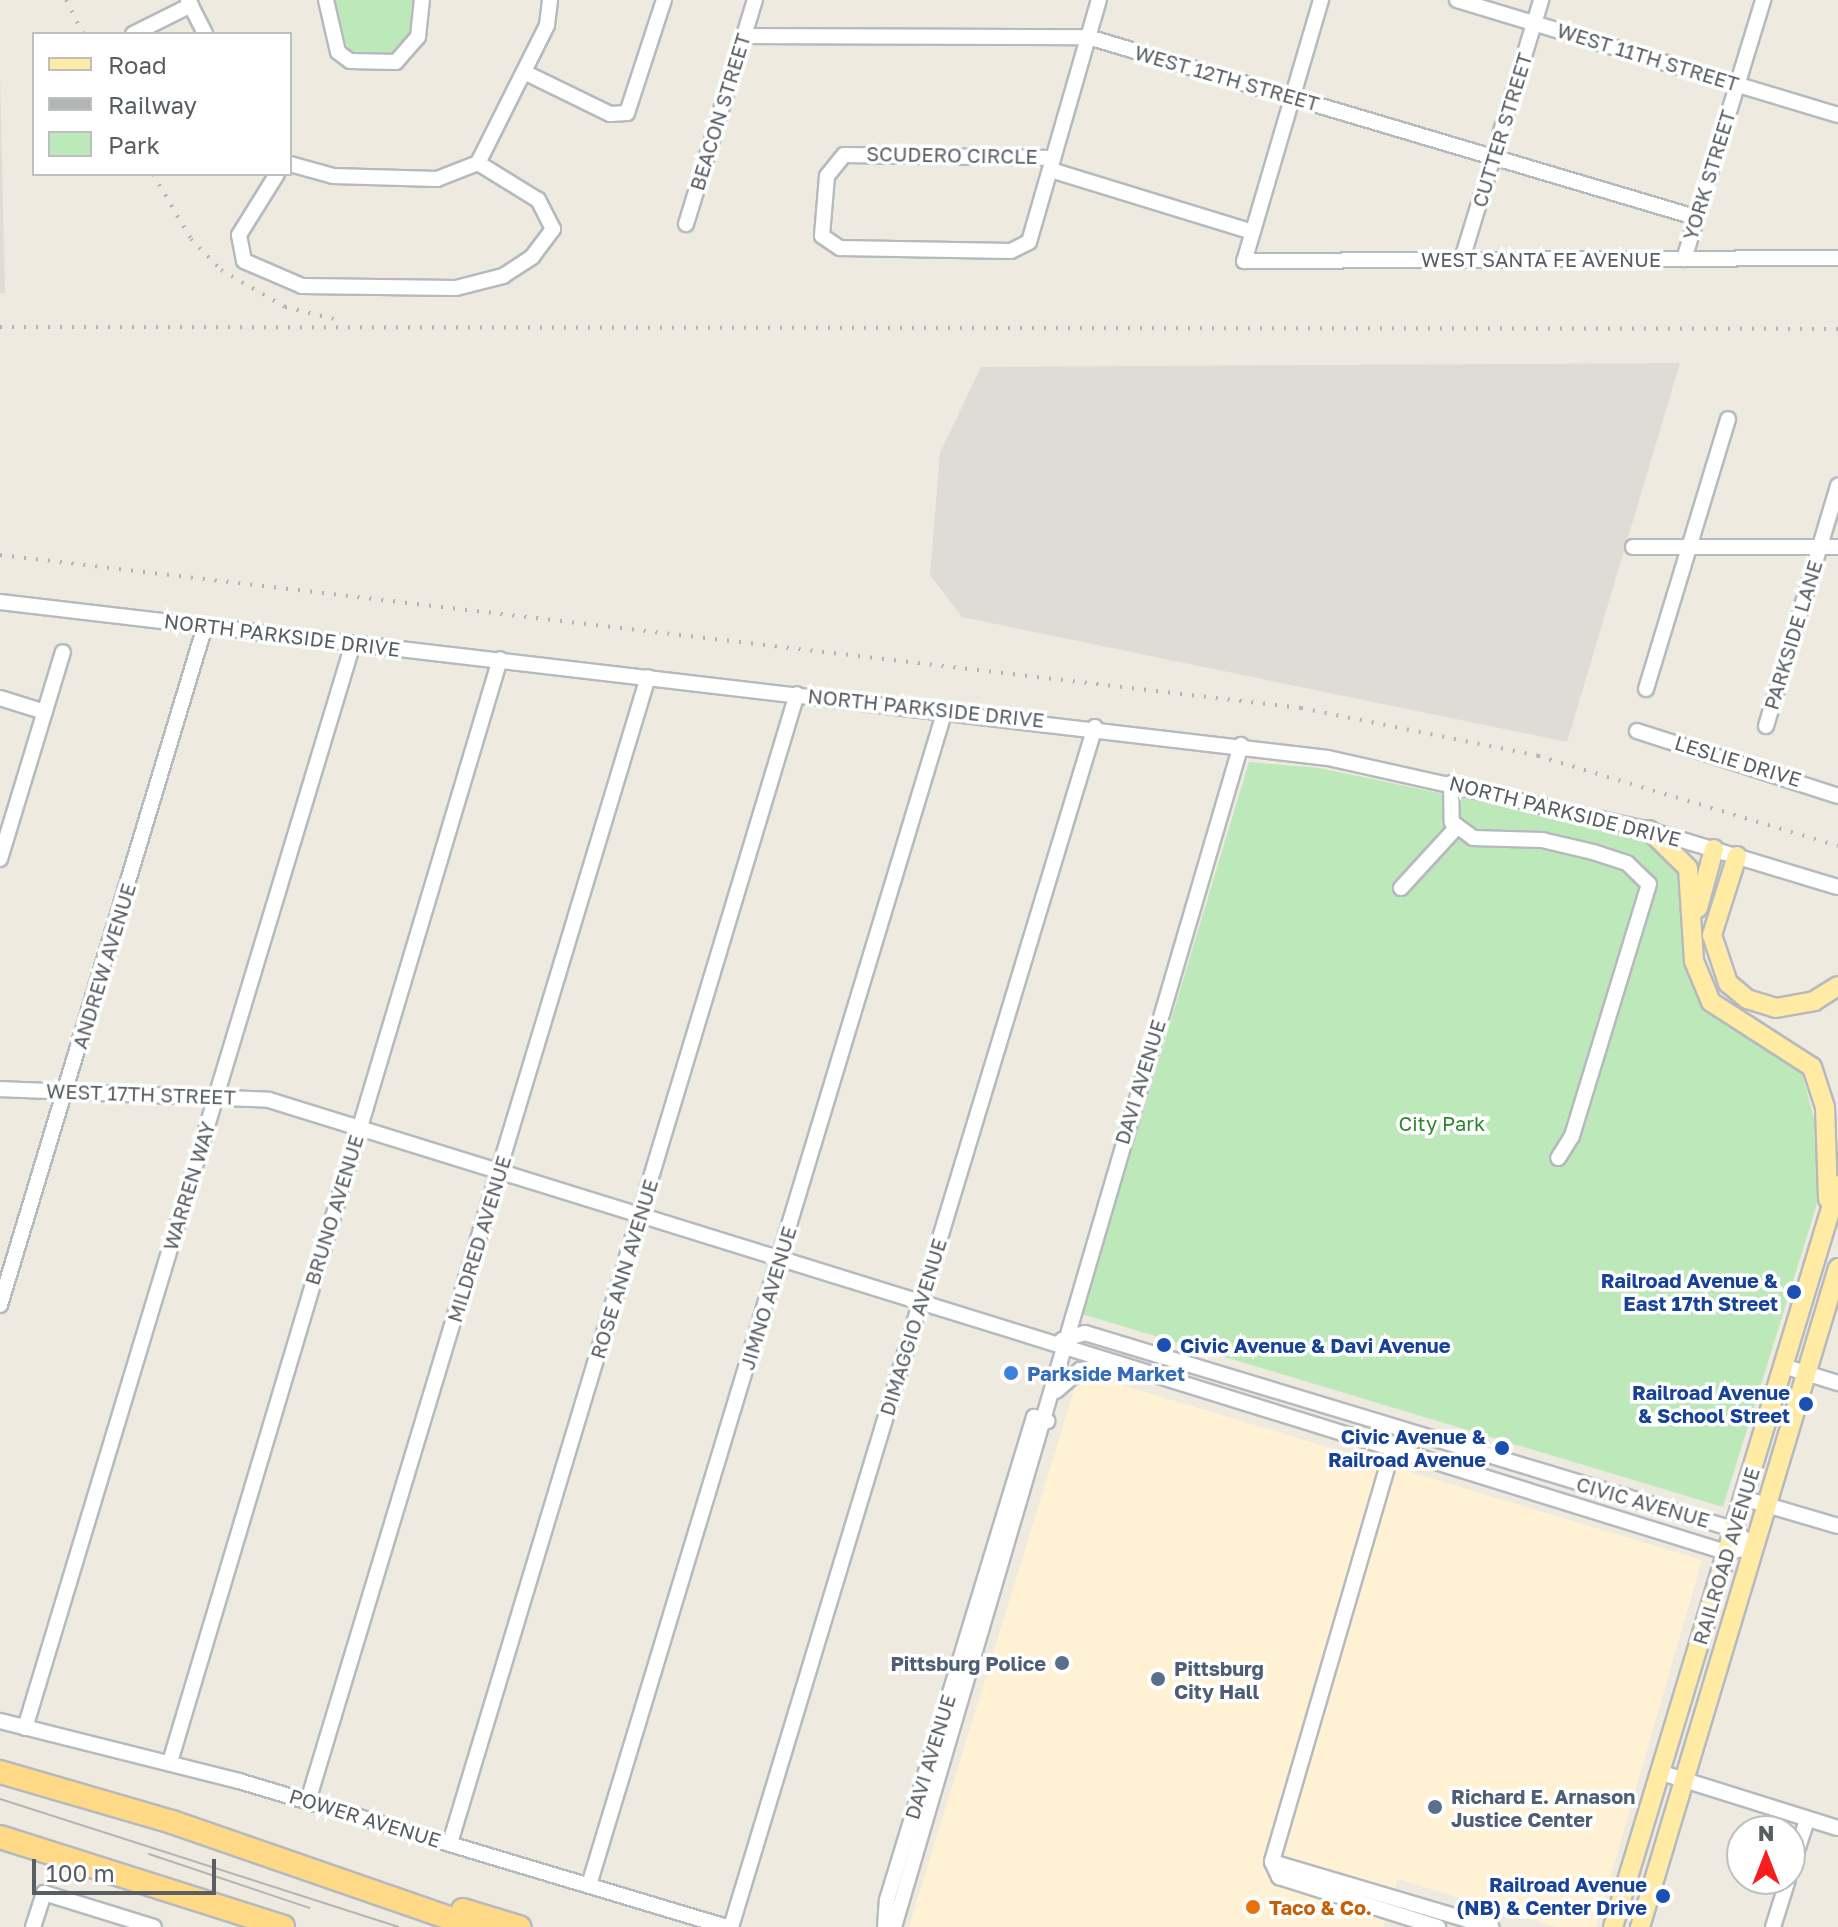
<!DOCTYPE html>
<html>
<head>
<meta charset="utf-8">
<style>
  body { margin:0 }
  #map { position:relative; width:1838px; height:1927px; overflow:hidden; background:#eeeae0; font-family:"Golos Text",sans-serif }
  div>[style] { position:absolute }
  .commercial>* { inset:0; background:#fff2d4 }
  .industrial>* { inset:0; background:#dedcd5 }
  .green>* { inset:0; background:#bde8ba }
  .roads { filter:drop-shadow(2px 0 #b6babf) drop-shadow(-2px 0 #b6babf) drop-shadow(0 2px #b6babf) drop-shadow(0 -2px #b6babf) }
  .minor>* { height:14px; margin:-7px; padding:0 7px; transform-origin:7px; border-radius:7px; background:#fff }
  .major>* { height:18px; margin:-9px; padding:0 9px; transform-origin:9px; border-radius:9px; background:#ffeba4 }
  .highway>* { height:22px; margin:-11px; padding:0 11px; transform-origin:11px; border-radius:11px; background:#ffd986 }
  .tram>* { height:2px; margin:-1px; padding:0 1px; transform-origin:1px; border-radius:1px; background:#b3b4b4 }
  .rail>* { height:4px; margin-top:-2px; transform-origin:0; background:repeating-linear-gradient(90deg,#b3b4b4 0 2px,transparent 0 12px) }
  .dots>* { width:22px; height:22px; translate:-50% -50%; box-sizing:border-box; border:4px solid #fff; border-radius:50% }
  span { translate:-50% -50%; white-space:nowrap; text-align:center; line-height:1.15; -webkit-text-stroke:7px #fff; paint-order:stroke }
  .street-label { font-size:20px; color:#595e63 }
  .park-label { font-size:20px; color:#2e872d }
  .transit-label { font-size:20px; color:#164399; font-weight:700 }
  .right { translate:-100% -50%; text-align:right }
  .left { translate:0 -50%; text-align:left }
  .shop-label { font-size:20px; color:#366cbe; font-weight:700 }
  .service-label { font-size:20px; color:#4e5e75; font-weight:700 }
  .food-label { font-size:20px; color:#c56008; font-weight:700 }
  .legend { position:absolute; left:32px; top:32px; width:260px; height:144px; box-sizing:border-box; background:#fff; border:2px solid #bdbfc1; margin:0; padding:10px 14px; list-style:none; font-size:24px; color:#595e63 }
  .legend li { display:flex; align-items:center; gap:16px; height:40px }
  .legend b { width:40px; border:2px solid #bdbfc1 }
  .north { position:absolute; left:1726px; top:1815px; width:80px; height:80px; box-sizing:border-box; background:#fff; border:2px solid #bdbfc1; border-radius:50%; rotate:0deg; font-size:22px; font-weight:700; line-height:32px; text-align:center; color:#595e63 }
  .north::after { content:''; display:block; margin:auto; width:28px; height:36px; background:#f91e1b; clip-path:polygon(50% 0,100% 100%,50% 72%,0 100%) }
  .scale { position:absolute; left:32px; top:1859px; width:184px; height:36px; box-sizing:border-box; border:4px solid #595e63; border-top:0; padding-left:10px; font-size:24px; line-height:28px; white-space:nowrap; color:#595e63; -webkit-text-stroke:6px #fff; paint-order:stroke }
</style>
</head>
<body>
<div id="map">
  <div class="commercial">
    <i style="clip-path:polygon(1095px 1377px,1702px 1560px,1596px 1927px,1556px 1927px,1398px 1879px,1383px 1927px,909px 1927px,1075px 1387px)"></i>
  </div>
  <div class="industrial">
    <i style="clip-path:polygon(0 75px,5px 293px,0 293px)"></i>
    <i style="clip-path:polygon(1680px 363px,1567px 742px,962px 617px,930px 575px,940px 453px,981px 367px)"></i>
  </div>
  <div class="green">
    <i style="clip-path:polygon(335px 0,413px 0,410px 33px,394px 53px,354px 55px,338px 34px)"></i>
    <i style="clip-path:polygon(1249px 762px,1319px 768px,1560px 818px,1646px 840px,1678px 867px,1694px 979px,1801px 1069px,1821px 1146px,1821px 1191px,1723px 1507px,1082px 1314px)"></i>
  </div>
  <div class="roads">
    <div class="minor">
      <i style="left:188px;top:0;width:38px;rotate:63deg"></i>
      <i style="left:326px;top:0;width:53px;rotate:77deg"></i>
      <i style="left:338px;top:52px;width:15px;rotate:37deg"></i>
      <i style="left:350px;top:61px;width:46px;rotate:1.2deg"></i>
      <i style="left:396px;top:62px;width:33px;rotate:-49deg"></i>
      <i style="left:418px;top:37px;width:37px;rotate:-84deg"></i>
      <i style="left:1321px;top:0;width:272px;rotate:106.4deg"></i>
      <i style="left:1244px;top:261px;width:594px;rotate:-0.29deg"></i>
      <i style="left:1457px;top:0;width:398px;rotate:16.8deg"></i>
      <i style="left:133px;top:34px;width:65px;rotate:-26.6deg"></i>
      <i style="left:744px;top:36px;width:344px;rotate:0.2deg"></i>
      <i style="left:1088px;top:37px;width:633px;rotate:16.52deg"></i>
      <i style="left:524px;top:72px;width:96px;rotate:26deg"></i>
      <i style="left:610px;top:114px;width:17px;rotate:-3deg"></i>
      <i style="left:627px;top:113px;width:119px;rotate:-71.9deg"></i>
      <i style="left:1053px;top:158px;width:209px;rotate:-179.2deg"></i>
      <i style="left:844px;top:155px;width:27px;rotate:129deg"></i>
      <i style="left:827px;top:176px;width:60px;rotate:94.8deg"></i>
      <i style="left:822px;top:236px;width:22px;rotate:34deg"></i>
      <i style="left:840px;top:248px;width:171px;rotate:1deg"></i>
      <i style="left:1011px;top:251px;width:20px;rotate:-27deg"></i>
      <i style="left:1029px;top:242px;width:252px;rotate:-73.9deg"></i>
      <i style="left:290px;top:164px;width:45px;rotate:15.6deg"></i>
      <i style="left:333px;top:176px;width:104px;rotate:1.7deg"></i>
      <i style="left:437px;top:179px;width:44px;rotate:-21.3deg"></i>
      <i style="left:478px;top:163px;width:154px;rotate:-63.4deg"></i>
      <i style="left:547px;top:25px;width:25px;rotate:-83deg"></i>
      <i style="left:1051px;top:170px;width:210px;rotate:17.1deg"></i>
      <i style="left:277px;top:174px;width:72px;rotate:121.9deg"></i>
      <i style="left:239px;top:235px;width:26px;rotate:79deg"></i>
      <i style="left:244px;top:261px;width:63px;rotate:23.3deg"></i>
      <i style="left:302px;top:286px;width:154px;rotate:0.7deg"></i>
      <i style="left:456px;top:288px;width:49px;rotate:-14.3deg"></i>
      <i style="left:503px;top:276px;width:35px;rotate:-33deg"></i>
      <i style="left:532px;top:257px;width:35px;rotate:-53deg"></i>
      <i style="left:553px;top:229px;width:33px;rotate:-117deg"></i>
      <i style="left:538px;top:200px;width:70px;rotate:-148.3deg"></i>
      <i style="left:686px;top:224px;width:234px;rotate:-72.9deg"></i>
      <i style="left:1462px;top:259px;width:271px;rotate:-73deg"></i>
      <i style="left:1684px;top:259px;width:271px;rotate:-73deg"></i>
      <i style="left:1633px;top:547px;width:205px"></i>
      <i style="left:0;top:602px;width:1337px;rotate:6.7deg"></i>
      <i style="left:1328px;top:758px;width:329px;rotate:12.6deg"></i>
      <i style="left:1649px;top:830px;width:197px;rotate:16.8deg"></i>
      <i style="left:1646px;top:689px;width:282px;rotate:-73.1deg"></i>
      <i style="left:0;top:698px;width:47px;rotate:17.3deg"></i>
      <i style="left:1766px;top:726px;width:251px;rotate:-73.3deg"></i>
      <i style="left:1637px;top:731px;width:211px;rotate:17.9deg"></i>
      <i style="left:1451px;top:783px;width:39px;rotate:89deg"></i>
      <i style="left:1452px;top:822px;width:26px;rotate:37deg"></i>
      <i style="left:1473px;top:838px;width:69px;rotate:1.7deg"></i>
      <i style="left:1542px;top:840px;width:52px;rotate:13.2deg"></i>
      <i style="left:1593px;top:852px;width:36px;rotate:18deg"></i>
      <i style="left:1627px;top:863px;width:30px;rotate:44deg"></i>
      <i style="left:1649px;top:884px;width:264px;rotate:107deg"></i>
      <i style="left:1572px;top:1136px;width:26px;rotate:122deg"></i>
      <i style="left:0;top:859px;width:216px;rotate:-73.1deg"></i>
      <i style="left:1401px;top:888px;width:81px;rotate:-47.5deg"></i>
      <i style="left:0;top:1089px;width:269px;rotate:2.3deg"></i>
      <i style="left:269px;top:1100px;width:1526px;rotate:17.24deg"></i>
      <i style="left:1726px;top:1552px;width:27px;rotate:-10deg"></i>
      <i style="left:0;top:1305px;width:709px;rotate:-73.2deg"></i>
      <i style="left:1062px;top:1340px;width:24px;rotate:-17deg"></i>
      <i style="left:1085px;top:1333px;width:677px;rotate:16.83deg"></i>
      <i style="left:1733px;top:1529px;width:27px;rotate:42deg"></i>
      <i style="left:1783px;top:1366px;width:58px;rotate:17.2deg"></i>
      <i style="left:1056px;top:1391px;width:32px;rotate:-41deg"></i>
      <i style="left:1080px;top:1370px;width:31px;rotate:-7deg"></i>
      <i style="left:1394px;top:1444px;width:435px;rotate:106.3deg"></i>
      <i style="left:1272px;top:1862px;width:17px;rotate:65deg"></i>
      <i style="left:1279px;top:1877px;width:167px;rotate:17.5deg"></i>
      <i style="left:1743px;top:1498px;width:99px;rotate:16.4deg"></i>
      <i style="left:0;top:1721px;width:246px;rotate:14.1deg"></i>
      <i style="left:239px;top:1781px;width:509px;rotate:16.66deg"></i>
      <i style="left:25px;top:1728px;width:1133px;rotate:-73.17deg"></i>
      <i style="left:170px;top:1762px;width:1151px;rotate:-73.34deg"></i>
      <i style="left:1662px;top:1773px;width:184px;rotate:17.4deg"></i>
      <i style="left:308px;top:1801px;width:1174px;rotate:-73.17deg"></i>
      <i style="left:450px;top:1843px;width:1200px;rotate:-73.2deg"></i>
      <i style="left:1272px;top:1862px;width:229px;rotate:16.5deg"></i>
      <i style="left:1790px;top:1872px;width:55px;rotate:-71.9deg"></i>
      <i style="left:589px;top:1885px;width:1228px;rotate:-73.14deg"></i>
      <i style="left:33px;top:1927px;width:36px;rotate:-72deg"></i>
      <i style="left:44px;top:1893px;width:115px;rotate:17.2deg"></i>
      <i style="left:731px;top:1927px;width:1254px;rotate:-73.13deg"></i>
      <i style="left:885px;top:1927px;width:27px;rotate:-86deg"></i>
      <i style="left:887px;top:1900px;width:505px;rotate:-73.07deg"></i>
      <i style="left:1034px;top:1417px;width:14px;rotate:17deg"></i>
      <i style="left:894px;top:1927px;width:1232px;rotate:-73.64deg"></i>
      <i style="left:1773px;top:1927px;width:50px;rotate:-72.6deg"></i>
    </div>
    <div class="major">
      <i style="left:1649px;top:830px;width:54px;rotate:44.3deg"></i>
      <i style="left:1688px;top:868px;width:93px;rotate:86.3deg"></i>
      <i style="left:1694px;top:961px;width:44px;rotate:67.5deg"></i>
      <i style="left:1711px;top:1002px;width:120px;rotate:32.8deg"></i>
      <i style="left:1812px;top:1067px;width:42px;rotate:72deg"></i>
      <i style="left:1825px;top:1107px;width:92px;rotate:88.1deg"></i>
      <i style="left:1737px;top:856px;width:83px;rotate:107.6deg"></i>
      <i style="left:1712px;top:935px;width:51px;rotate:71.6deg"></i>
      <i style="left:1728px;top:983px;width:25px;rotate:40deg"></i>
      <i style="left:1747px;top:999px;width:30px;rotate:17deg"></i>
      <i style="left:1776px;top:1008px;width:39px;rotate:-10deg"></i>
      <i style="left:1814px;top:1001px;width:28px;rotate:-32deg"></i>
      <i style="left:1698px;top:908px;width:61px;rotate:-74.8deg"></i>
      <i style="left:1613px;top:1927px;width:775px;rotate:-73.13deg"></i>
      <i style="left:1640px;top:1927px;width:688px;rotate:-73.28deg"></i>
    </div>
    <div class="highway">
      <i style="left:0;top:1772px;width:179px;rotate:16.2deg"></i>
      <i style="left:172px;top:1822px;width:322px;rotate:19.1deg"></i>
      <i style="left:0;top:1837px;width:297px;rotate:17.6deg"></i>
      <i style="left:463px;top:1910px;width:59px;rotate:16.9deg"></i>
    </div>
  </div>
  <div class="tram">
    <i style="left:0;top:1799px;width:418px;rotate:17.8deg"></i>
    <i style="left:149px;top:1854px;width:169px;rotate:18.6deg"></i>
  </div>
  <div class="rail">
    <i style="left:66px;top:0;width:38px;rotate:63deg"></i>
    <i style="left:153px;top:174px;width:75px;rotate:59.7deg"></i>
    <i style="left:191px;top:239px;width:43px;rotate:45.9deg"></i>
    <i style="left:221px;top:270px;width:74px;rotate:30deg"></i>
    <i style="left:285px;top:307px;width:50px;rotate:13.8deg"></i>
    <i style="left:0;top:327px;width:1838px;rotate:0.06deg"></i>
    <i style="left:0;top:555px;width:1310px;rotate:6.71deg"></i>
    <i style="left:1301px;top:708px;width:242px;rotate:11.4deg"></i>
    <i style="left:1538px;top:756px;width:313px;rotate:16.7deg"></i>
  </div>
  <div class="dots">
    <i style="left:1794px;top:1292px;background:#1a4fb4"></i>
    <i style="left:1164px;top:1345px;background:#1a4fb4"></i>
    <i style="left:1011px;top:1373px;background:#3f7fe0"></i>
    <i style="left:1806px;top:1404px;background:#1a4fb4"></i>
    <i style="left:1502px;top:1448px;background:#1a4fb4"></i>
    <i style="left:1062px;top:1663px;background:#5c6f8a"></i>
    <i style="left:1158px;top:1679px;background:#5c6f8a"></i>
    <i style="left:1435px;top:1807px;background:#5c6f8a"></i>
    <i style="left:1663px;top:1896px;background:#1a4fb4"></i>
    <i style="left:1253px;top:1907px;background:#e8710a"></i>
  </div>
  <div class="street-label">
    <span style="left:1648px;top:57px;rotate:17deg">WEST 11TH STREET</span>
    <span style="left:1227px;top:78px;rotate:16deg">WEST 12TH STREET</span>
    <span style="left:720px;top:112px;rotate:-73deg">BEACON STREET</span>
    <span style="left:1502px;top:130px;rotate:-73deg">CUTTER STREET</span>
    <span style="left:952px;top:155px;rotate:1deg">SCUDERO CIRCLE</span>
    <span style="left:1709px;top:175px;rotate:-73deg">YORK STREET</span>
    <span style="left:1541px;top:259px">WEST SANTA FE AVENUE</span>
    <span style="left:282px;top:635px;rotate:7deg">NORTH PARKSIDE DRIVE</span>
    <span style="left:1793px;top:635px;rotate:-73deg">PARKSIDE LANE</span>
    <span style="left:926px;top:708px;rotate:6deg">NORTH PARKSIDE DRIVE</span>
    <span style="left:1738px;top:761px;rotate:17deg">LESLIE DRIVE</span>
    <span style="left:1565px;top:811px;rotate:14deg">NORTH PARKSIDE DRIVE</span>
    <span style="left:104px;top:966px;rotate:-73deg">ANDREW AVENUE</span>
    <span style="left:1140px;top:1082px;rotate:-73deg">DAVI AVENUE</span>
    <span style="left:141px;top:1094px;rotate:2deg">WEST 17TH STREET</span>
    <span style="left:189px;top:1186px;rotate:-73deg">WARREN WAY</span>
    <span style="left:334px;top:1210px;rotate:-73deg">BRUNO AVENUE</span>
    <span style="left:479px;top:1239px;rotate:-73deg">MILDRED AVENUE</span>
    <span style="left:624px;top:1269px;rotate:-73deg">ROSE ANN AVENUE</span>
    <span style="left:768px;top:1298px;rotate:-73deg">JIMNO AVENUE</span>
    <span style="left:913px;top:1327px;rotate:-73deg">DIMAGGIO AVENUE</span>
    <span style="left:1643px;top:1502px;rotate:16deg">CIVIC AVENUE</span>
    <span style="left:1726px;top:1556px;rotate:-73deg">RAILROAD AVENUE</span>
    <span style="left:930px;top:1757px;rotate:-73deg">DAVI AVENUE</span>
    <span style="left:365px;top:1818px;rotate:17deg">POWER AVENUE</span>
  </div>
  <div class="park-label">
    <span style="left:1442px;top:1123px">City Park</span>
  </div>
  <div class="transit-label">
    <span class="right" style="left:1778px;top:1292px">Railroad Avenue &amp;<br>East 17th Street</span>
    <span class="left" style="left:1180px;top:1345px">Civic Avenue &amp; Davi Avenue</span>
    <span class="right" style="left:1790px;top:1404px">Railroad Avenue<br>&amp; School Street</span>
    <span class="right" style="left:1486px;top:1448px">Civic Avenue &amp;<br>Railroad Avenue</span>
    <span class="right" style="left:1647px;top:1896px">Railroad Avenue<br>(NB) &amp; Center Drive</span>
  </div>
  <div class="shop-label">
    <span class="left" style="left:1027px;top:1373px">Parkside Market</span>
  </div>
  <div class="service-label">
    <span class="right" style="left:1046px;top:1663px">Pittsburg Police</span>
    <span class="left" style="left:1174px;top:1680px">Pittsburg<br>City Hall</span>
    <span class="left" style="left:1451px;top:1808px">Richard E. Arnason<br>Justice Center</span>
  </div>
  <div class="food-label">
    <span class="left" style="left:1269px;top:1907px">Taco &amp; Co.</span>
  </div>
  <ul class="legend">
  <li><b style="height:10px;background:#ffeba4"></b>Road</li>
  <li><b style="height:10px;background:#b3b4b4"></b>Railway</li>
  <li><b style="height:22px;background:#bde8ba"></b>Park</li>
  </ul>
  <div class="north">N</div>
  <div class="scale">100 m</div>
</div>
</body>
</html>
